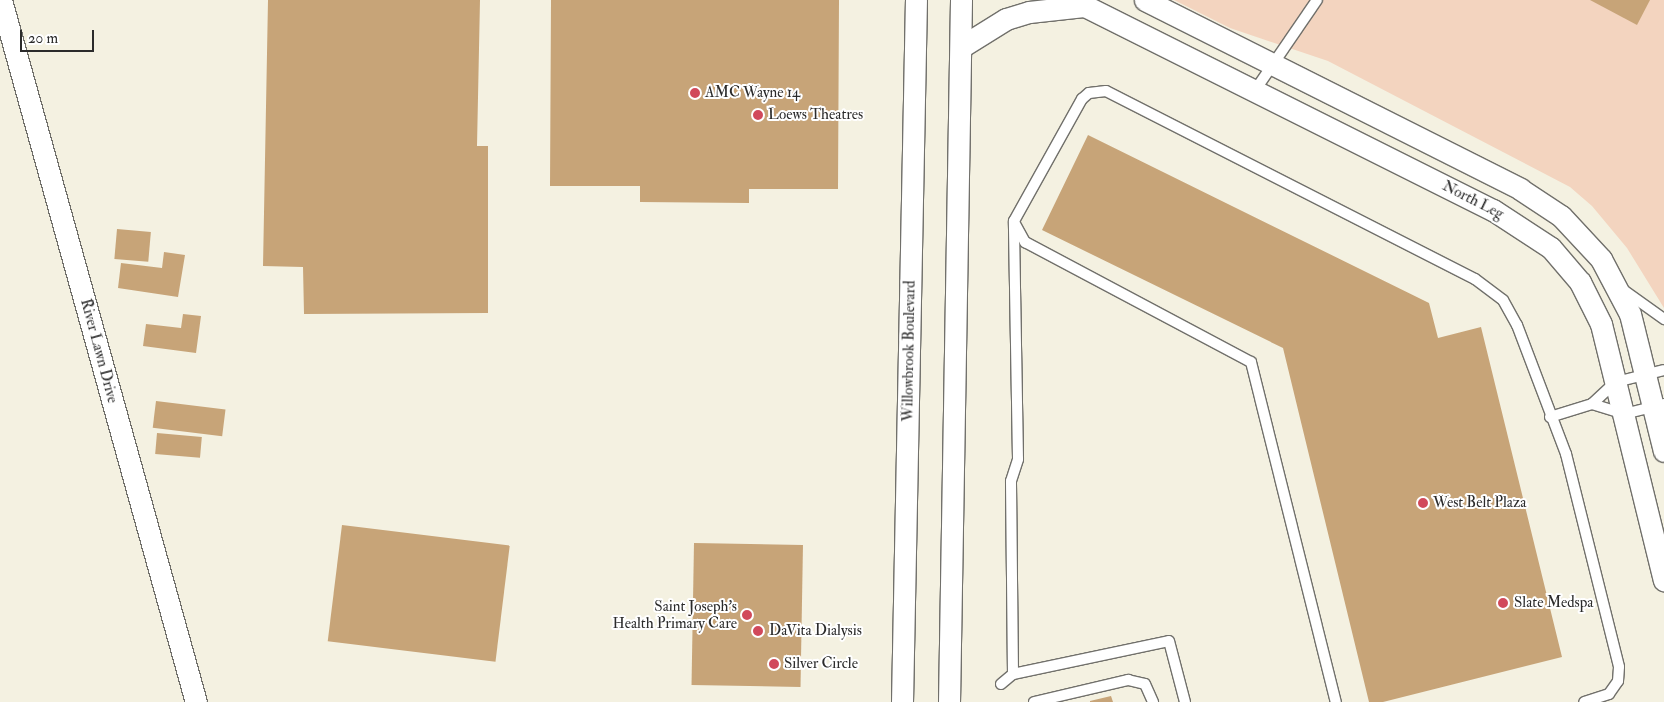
<!DOCTYPE html>
<html>
<head>
<meta charset="utf-8">
<style>
  body { margin:0 }
  #map { position:relative; width:1664px; height:702px; overflow:hidden; background:#f4f1e1; font-family:"IM FELL Double Pica",serif }
  div>[style] { position:absolute }
  .built>* { inset:0; background:#f3d4bf }
  .building>* { inset:0; background:#c7a478; transform-origin:0 0 }
  .roads { filter:drop-shadow(1px 0 #71706b) drop-shadow(-1px 0 #71706b) drop-shadow(0 1px #71706b) drop-shadow(0 -1px #71706b) }
  .service>* { height:10px; margin:-5px; padding:0 5px; transform-origin:5px; border-radius:5px; background:#fff }
  .minor>* { height:21px; margin:-10.5px; padding:0 10.5px; transform-origin:10.5px; border-radius:10.5px; background:#fff }
  .dots>* { width:14px; height:14px; translate:-50% -50%; box-sizing:border-box; border:2px solid #fff; border-radius:50% }
  span { translate:-50% -50%; white-space:nowrap; text-align:center; line-height:1.15; -webkit-text-stroke:4px #fff; paint-order:stroke }
  .poi-label { font-size:15px; color:#2b2b2b }
  .left { translate:0 -50%; text-align:left }
  .right { translate:-100% -50%; text-align:right }
  .street-label { font-size:15px; color:#2b2b2b }
  .scale { position:absolute; left:20px; top:30px; width:74px; height:22px; box-sizing:border-box; border:2px solid #2b2b2b; border-top:0; padding-left:6px; font-size:15px; line-height:18px; white-space:nowrap; color:#2b2b2b; -webkit-text-stroke:4px #fff; paint-order:stroke }
</style>
</head>
<body>
<div id="map">
  <div class="built">
    <i style="clip-path:polygon(1174px 0,1664px 0,1664px 308px,1627px 248px,1592px 206px,1570px 187px,1328px 61px,1230px 28px)"></i>
  </div>
  <div class="building">
    <i style="clip-path:polygon(268px 0,480px 0,477px 146px,488px 146px,488px 313px,304px 314px,303px 267px,263px 266px)"></i>
    <i style="clip-path:polygon(551px 0,839px 0,838px 189px,749px 189px,749px 203px,640px 202px,640px 186px,550px 186px)"></i>
    <i style="clip-path:polygon(1590px 0,1650px 0,1637px 25px)"></i>
    <i style="clip-path:polygon(1088px 135px,1429px 303px,1438px 338px,1481px 327px,1562px 657px,1383px 702px,1369px 702px,1283px 348px,1042px 230px)"></i>
    <i style="left:117px;top:229px;width:34px;height:30px;rotate:5deg"></i>
    <i style="clip-path:polygon(164px 252px,185px 255px,178px 297px,118px 288px,121px 263px,162px 268px)"></i>
    <i style="clip-path:polygon(183px 314px,201px 316px,196px 353px,143px 346px,146px 324px,181px 328px)"></i>
    <i style="left:156px;top:401px;width:70px;height:27px;rotate:7deg"></i>
    <i style="left:157px;top:433px;width:45px;height:21px;rotate:5deg"></i>
    <i style="left:342px;top:525px;width:169px;height:117px;rotate:7deg"></i>
    <i style="left:694px;top:543px;width:109px;height:142px;rotate:1deg"></i>
    <i style="clip-path:polygon(1111px 696px,1113px 702px,1090px 702px,1090px 701px)"></i>
  </div>
  <div class="roads">
    <div class="service">
      <i style="left:1256px;top:89px;width:108px;rotate:-55.6deg"></i>
      <i style="left:1015px;top:224px;width:21px;rotate:61deg"></i>
      <i style="left:1025px;top:242px;width:256px;rotate:28deg"></i>
      <i style="left:1251px;top:362px;width:350px;rotate:76deg"></i>
      <i style="left:1622px;top:289px;width:52px;rotate:35.5deg"></i>
      <i style="left:1592px;top:404px;width:34px;rotate:17deg"></i>
      <i style="left:1624px;top:414px;width:41px;rotate:-14deg"></i>
      <i style="left:1550px;top:417px;width:44px;rotate:-17.2deg"></i>
      <i style="left:1592px;top:404px;width:33px;rotate:-43deg"></i>
      <i style="left:1616px;top:382px;width:49px;rotate:-14deg"></i>
      <i style="left:1013px;top:674px;width:193px;rotate:-90.6deg"></i>
      <i style="left:1011px;top:481px;width:23px;rotate:-72deg"></i>
      <i style="left:1018px;top:459px;width:238px;rotate:-91deg"></i>
      <i style="left:1014px;top:221px;width:140px;rotate:-60.9deg"></i>
      <i style="left:1082px;top:99px;width:9px;rotate:-41deg"></i>
      <i style="left:1089px;top:93px;width:17px;rotate:-7deg"></i>
      <i style="left:1106px;top:91px;width:414px;rotate:27deg"></i>
      <i style="left:1475px;top:279px;width:35px;rotate:37deg"></i>
      <i style="left:1503px;top:300px;width:29px;rotate:61deg"></i>
      <i style="left:1517px;top:325px;width:138px;rotate:69.2deg"></i>
      <i style="left:1566px;top:454px;width:219px;rotate:76deg"></i>
      <i style="left:1619px;top:667px;width:14px;rotate:94deg"></i>
      <i style="left:1618px;top:681px;width:16px;rotate:125deg"></i>
      <i style="left:1609px;top:694px;width:26px;rotate:162deg"></i>
      <i style="left:1001px;top:684px;width:16px;rotate:-40deg"></i>
      <i style="left:1013px;top:674px;width:159px;rotate:-11.9deg"></i>
      <i style="left:1169px;top:641px;width:63px;rotate:75.3deg"></i>
      <i style="left:1034px;top:702px;width:97px;rotate:-13.2deg"></i>
      <i style="left:1128px;top:680px;width:17px;rotate:13deg"></i>
      <i style="left:1145px;top:684px;width:20px;rotate:66deg"></i>
    </div>
    <div class="minor">
      <i style="left:1px;top:0;width:729px;rotate:74.48deg"></i>
      <i style="left:1073px;top:0;width:470px;rotate:26.6deg"></i>
      <i style="left:1493px;top:210px;width:69px;rotate:33.2deg"></i>
      <i style="left:1551px;top:248px;width:45px;rotate:49.5deg"></i>
      <i style="left:1580px;top:282px;width:47px;rotate:63.4deg"></i>
      <i style="left:1601px;top:324px;width:264px;rotate:76.2deg"></i>
      <i style="left:1145px;top:0;width:420px;rotate:26.7deg"></i>
      <i style="left:1520px;top:189px;width:49px;rotate:33.4deg"></i>
      <i style="left:1561px;top:216px;width:59px;rotate:47.1deg"></i>
      <i style="left:1601px;top:259px;width:62px;rotate:62.2deg"></i>
      <i style="left:1630px;top:314px;width:141px;rotate:76.1deg"></i>
      <i style="left:961px;top:47px;width:53px;rotate:-31.9deg"></i>
      <i style="left:1006px;top:19px;width:24px;rotate:-17deg"></i>
      <i style="left:1029px;top:12px;width:55px;rotate:-6.2deg"></i>
      <i style="left:902px;top:702px;width:702px;rotate:-88.86deg"></i>
      <i style="left:949px;top:702px;width:702px;rotate:-89.02deg"></i>
    </div>
  </div>
  <div class="dots">
    <i style="left:695px;top:93px;background:#d1495b"></i>
    <i style="left:758px;top:115px;background:#d1495b"></i>
    <i style="left:1423px;top:503px;background:#d1495b"></i>
    <i style="left:1503px;top:603px;background:#d1495b"></i>
    <i style="left:747px;top:615px;background:#d1495b"></i>
    <i style="left:758px;top:631px;background:#d1495b"></i>
    <i style="left:774px;top:664px;background:#d1495b"></i>
  </div>
  <div class="poi-label">
    <span class="left" style="left:705px;top:93px">AMC Wayne 14</span>
    <span class="left" style="left:768px;top:115px">Loews Theatres</span>
    <span class="left" style="left:1433px;top:503px">West Belt Plaza</span>
    <span class="left" style="left:1514px;top:603px">Slate Medspa</span>
    <span class="right" style="left:737px;top:615px">Saint Joseph's<br>Health Primary Care</span>
    <span class="left" style="left:769px;top:631px">DaVita Dialysis</span>
    <span class="left" style="left:784px;top:664px">Silver Circle</span>
  </div>
  <div class="street-label">
    <span style="left:1473px;top:200px;rotate:27deg">North Leg</span>
    <span style="left:99px;top:351px;rotate:75deg">River Lawn Drive</span>
    <span style="left:909px;top:351px;rotate:-89deg">Willowbrook Boulevard</span>
  </div>
  <div class="scale">20 m</div>
</div>
</body>
</html>
